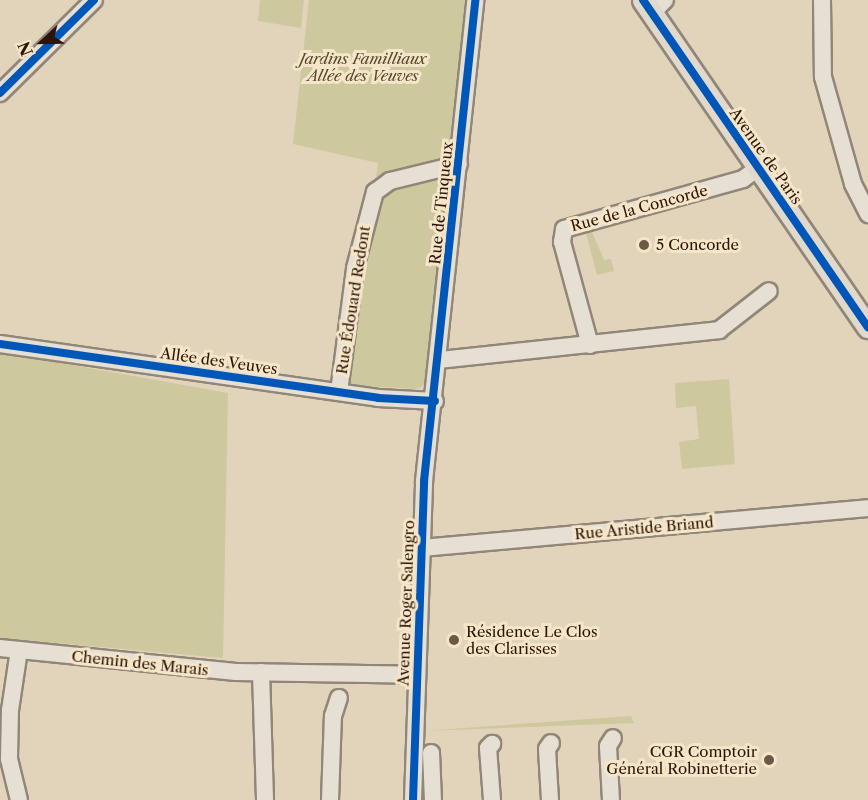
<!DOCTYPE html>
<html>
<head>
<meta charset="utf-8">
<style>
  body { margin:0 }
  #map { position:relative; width:868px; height:800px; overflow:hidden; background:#e1d4bb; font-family:"Libre Caslon Text",serif }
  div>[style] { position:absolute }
  .green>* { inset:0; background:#cdc89e }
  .roads { filter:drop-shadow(2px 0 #918677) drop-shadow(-2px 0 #918677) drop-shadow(0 2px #918677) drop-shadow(0 -2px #918677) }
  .minor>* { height:16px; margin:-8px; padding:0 8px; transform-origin:8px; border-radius:8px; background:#e6dfd3 }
  .major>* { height:21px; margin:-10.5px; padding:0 10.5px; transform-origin:10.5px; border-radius:10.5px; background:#e1dacc }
  .cycleway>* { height:8px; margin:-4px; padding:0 4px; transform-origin:4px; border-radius:4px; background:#0057b8 }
  .dots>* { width:16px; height:16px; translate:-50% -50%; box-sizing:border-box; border:3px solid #f5e6c9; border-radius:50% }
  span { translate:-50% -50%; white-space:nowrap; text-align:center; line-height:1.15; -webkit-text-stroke:6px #f5e6c9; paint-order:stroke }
  .park-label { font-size:15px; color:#59472e; font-style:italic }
  .street-label { font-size:15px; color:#2e1408 }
  .poi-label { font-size:15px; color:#2e1408 }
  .left { translate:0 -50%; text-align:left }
  .right { translate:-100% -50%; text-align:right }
  .north { position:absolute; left:12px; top:12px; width:60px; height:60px; -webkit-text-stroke:4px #f5e6c9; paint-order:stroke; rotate:248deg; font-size:16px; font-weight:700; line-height:24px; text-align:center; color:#2e1408 }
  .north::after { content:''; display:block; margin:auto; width:21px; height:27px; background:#2e1408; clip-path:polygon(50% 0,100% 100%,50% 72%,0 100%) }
</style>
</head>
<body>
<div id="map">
  <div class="green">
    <i style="clip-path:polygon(260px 0,304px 0,301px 28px,258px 21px)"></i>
    <i style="clip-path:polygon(309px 0,466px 0,449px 156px,444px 162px,376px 177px,378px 163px,293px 144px)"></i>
    <i style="clip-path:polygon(446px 173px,429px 382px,417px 389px,347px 385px,351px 313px,383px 189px)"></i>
    <i style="clip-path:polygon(592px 232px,604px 260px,611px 259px,614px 271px,597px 275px,586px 233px)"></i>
    <i style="clip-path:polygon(0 352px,228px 393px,223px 658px,0 638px)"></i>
    <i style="clip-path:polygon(729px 379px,735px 464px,682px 469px,679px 442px,699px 439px,696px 406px,676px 408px,675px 383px)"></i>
    <i style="clip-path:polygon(631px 716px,634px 723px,423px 731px)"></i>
  </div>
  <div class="roads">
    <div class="minor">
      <i style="left:822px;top:0;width:77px;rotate:89.3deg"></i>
      <i style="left:823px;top:77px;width:111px;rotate:74.3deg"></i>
      <i style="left:853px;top:184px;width:34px;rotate:63deg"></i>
      <i style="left:652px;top:13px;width:18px;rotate:-45deg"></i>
      <i style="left:0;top:93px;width:132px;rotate:-44.7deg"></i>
      <i style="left:0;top:344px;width:382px;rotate:8.1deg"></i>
      <i style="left:378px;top:398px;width:57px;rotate:3deg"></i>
      <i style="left:590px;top:345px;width:107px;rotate:-105.2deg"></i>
      <i style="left:562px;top:242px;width:13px;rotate:-81deg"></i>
      <i style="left:564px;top:229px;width:186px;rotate:-15.6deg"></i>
      <i style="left:743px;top:179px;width:19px;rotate:-36deg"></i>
      <i style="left:439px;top:360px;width:282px;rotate:-6.1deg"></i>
      <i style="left:719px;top:330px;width:63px;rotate:-38deg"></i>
      <i style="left:339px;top:392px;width:125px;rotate:-82.6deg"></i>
      <i style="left:355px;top:268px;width:79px;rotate:-75.3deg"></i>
      <i style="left:375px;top:192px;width:19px;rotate:-36deg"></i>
      <i style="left:390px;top:181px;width:71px;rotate:-13.8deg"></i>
      <i style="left:421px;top:548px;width:449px;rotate:-5.1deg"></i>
      <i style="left:0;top:648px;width:237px;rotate:5.8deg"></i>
      <i style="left:236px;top:672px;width:181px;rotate:0.9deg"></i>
      <i style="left:19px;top:650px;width:61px;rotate:98.5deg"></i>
      <i style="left:10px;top:710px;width:49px;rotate:91.2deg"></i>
      <i style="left:9px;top:759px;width:42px;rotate:76.3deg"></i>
      <i style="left:261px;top:672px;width:128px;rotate:88.2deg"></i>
      <i style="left:431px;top:753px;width:47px;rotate:87.6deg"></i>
      <i style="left:330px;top:800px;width:84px;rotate:-88deg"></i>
      <i style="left:333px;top:716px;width:19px;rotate:-72deg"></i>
      <i style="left:413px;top:800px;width:319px;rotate:-88deg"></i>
      <i style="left:424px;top:481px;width:484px;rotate:-83.9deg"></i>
      <i style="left:492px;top:800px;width:52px;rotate:-94.4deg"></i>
      <i style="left:488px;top:748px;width:6px;rotate:-45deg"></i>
      <i style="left:550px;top:800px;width:51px;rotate:-93.4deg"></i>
      <i style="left:547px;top:749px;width:7px;rotate:-56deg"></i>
      <i style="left:611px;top:800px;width:54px;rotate:-93.2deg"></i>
      <i style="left:608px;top:746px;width:9px;rotate:-58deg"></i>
    </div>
    <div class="major">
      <i style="left:643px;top:0;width:397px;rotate:55.5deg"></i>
    </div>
  </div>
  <div class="cycleway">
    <i style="left:643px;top:0;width:397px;rotate:55.5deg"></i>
    <i style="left:0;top:93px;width:132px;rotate:-44.7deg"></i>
    <i style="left:0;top:344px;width:382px;rotate:8.1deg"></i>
    <i style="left:378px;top:398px;width:57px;rotate:3deg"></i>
    <i style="left:413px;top:800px;width:319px;rotate:-88deg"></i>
    <i style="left:424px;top:481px;width:484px;rotate:-83.9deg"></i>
  </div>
  <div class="dots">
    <i style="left:644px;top:245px;background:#6d5747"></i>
    <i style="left:454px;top:640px;background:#6d5747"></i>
    <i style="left:769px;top:760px;background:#6d5747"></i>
  </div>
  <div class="park-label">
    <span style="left:363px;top:67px">Jardins Familliaux<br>Allée des Veuves</span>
  </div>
  <div class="street-label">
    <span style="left:766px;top:156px;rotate:55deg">Avenue de Paris</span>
    <span style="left:441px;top:203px;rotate:-84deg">Rue de Tinqueux</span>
    <span style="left:639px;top:208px;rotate:-15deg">Rue de la Concorde</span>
    <span style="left:353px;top:300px;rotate:-81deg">Rue Édouard Redont</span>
    <span style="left:219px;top:361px;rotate:8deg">Allée des Veuves</span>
    <span style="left:644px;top:528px;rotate:-5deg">Rue Aristide Briand</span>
    <span style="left:406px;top:603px;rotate:-88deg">Avenue Roger Salengro</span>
    <span style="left:140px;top:663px;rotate:6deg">Chemin des Marais</span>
  </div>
  <div class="poi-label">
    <span class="left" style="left:656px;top:245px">5 Concorde</span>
    <span class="left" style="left:466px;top:640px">Résidence Le Clos<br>des Clarisses</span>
    <span class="right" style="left:757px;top:760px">CGR Comptoir<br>Général Robinetterie</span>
  </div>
  <div class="north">N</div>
</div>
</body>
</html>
